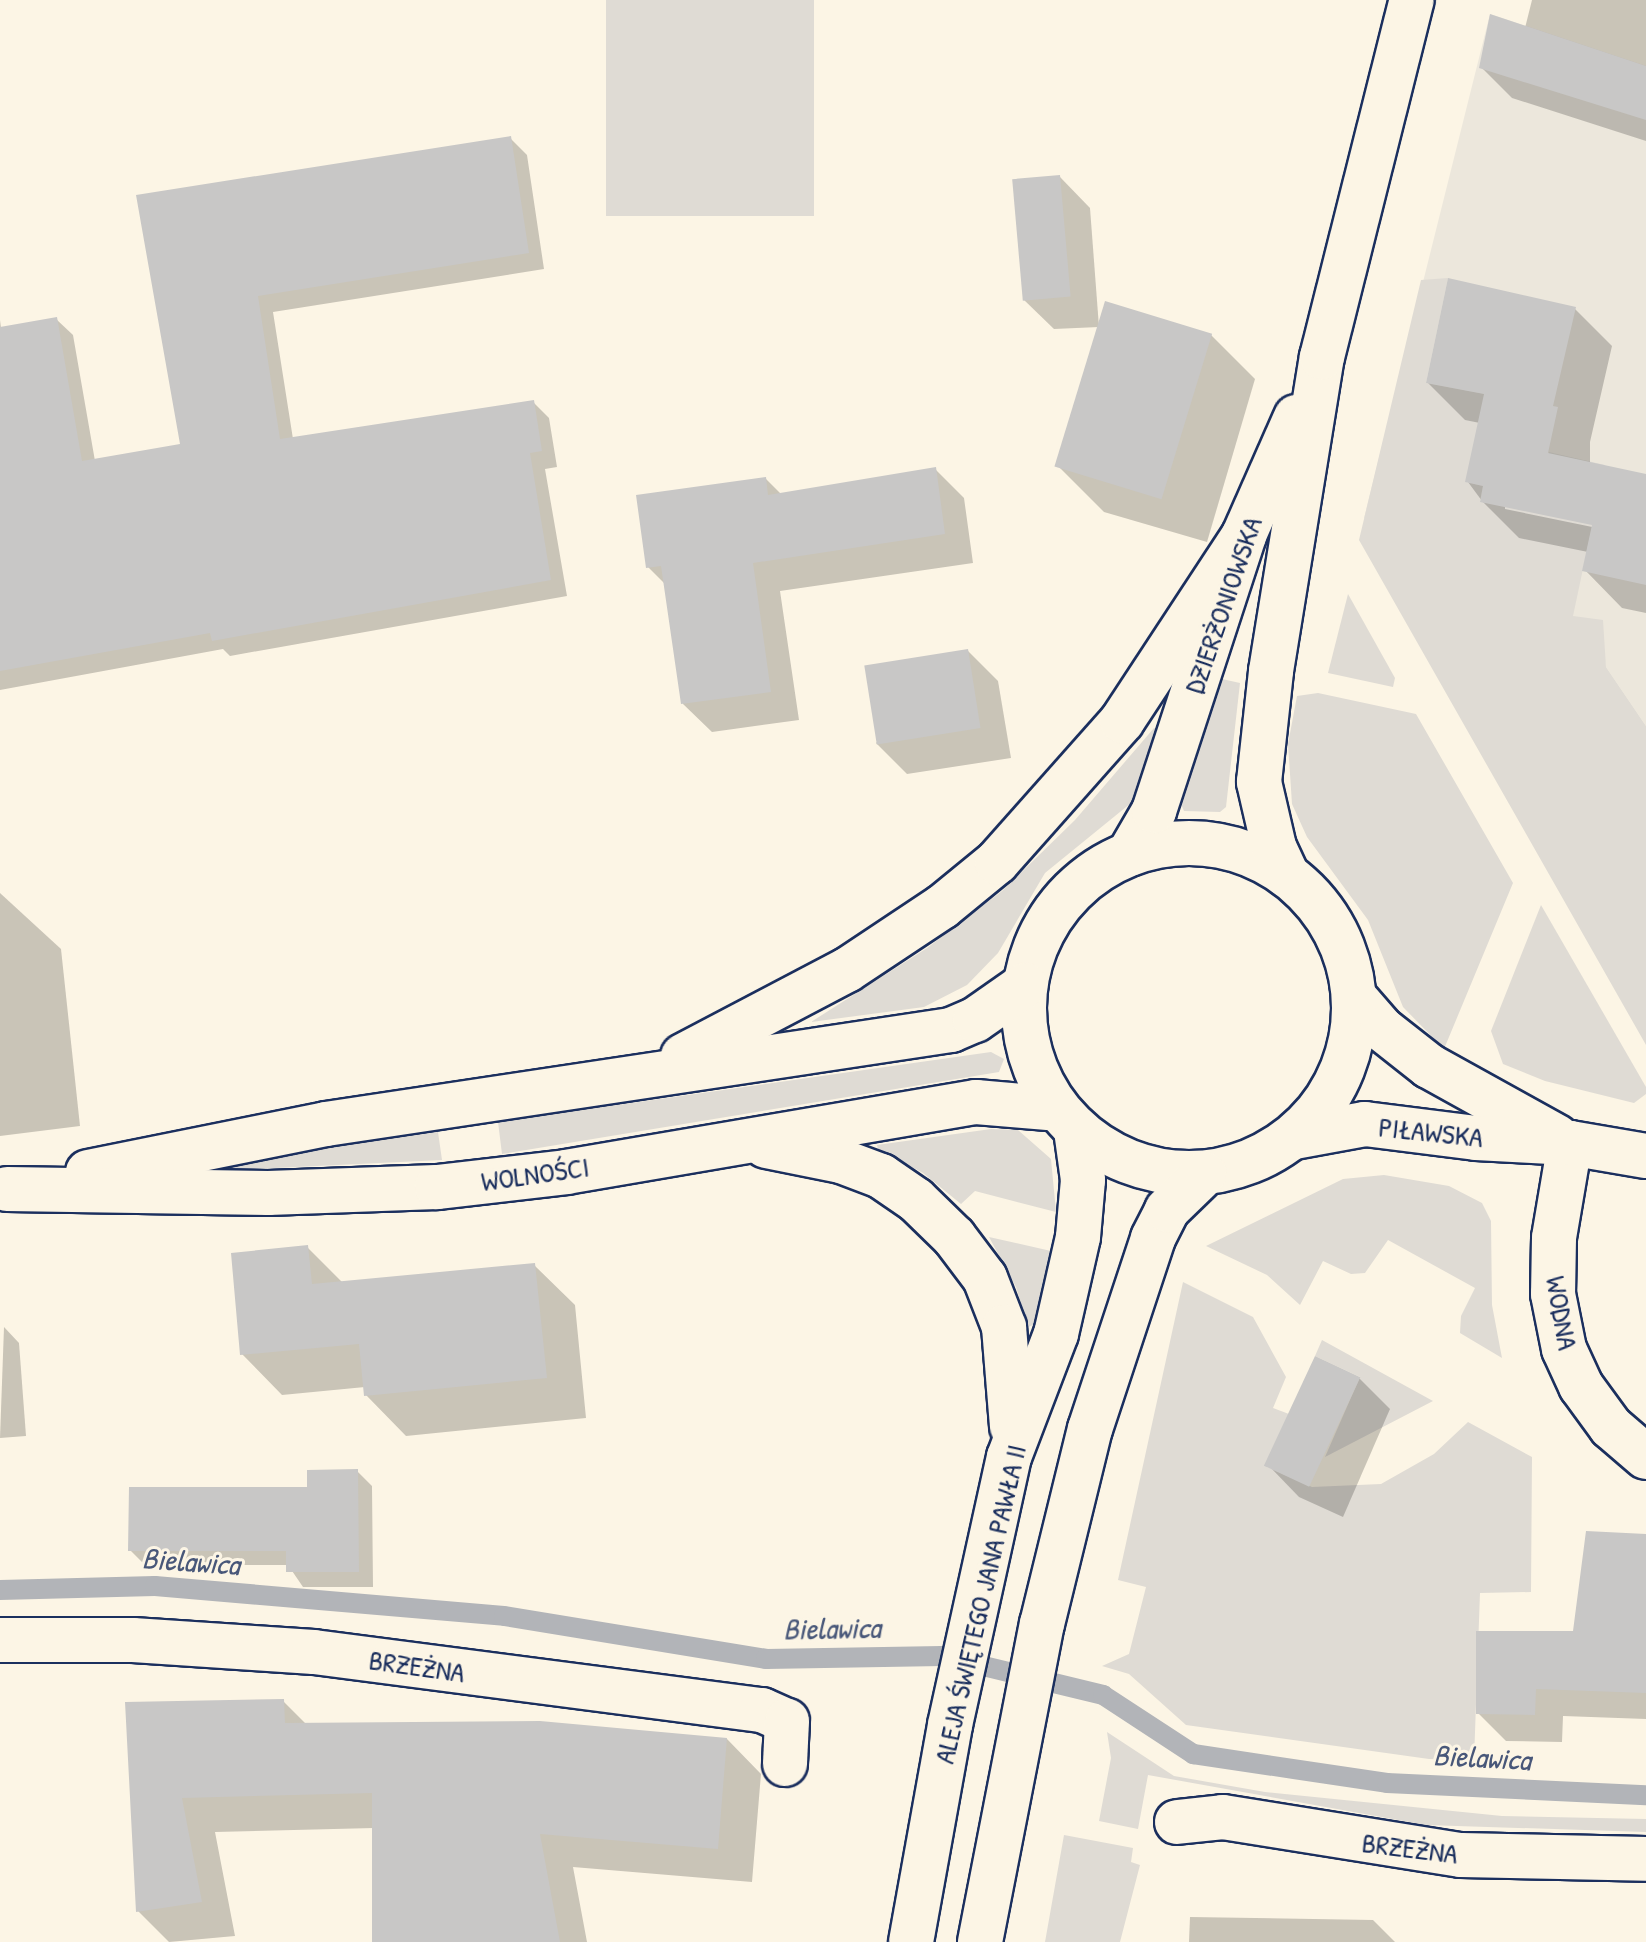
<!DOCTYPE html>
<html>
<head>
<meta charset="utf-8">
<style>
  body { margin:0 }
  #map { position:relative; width:1646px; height:1942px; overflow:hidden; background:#fcf5e5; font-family:"Patrick Hand",sans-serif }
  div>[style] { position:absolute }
  .built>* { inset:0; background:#ece7dc }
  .green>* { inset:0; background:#dfdbd4; transform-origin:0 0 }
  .shadow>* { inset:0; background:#0003 }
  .stream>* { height:20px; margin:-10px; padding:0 10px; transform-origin:10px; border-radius:10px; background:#b2b4b8 }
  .building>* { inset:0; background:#c8c7c6; transform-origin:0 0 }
  .roads { filter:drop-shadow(2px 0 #1b2f5e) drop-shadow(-2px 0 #1b2f5e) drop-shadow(0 2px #1b2f5e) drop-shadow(0 -2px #1b2f5e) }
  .street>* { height:44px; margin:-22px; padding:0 22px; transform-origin:22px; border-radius:22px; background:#fcf5e5 }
  .secondary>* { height:44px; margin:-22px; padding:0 22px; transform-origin:22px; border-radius:22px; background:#fcf5e5 }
  .secondary>.ring { margin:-22px; padding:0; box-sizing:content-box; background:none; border:44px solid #fcf5e5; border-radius:50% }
  span { translate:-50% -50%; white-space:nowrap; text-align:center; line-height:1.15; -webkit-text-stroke:6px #fcf5e5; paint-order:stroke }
  .street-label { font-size:28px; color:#1b2f5e }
  .water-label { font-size:30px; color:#485779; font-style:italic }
</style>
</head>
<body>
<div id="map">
  <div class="built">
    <i style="clip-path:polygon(1490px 14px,1646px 66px,1646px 726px,1606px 667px,1601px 638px,1573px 616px,1364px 518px)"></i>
  </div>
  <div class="green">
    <i style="left:606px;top:0;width:208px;height:216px"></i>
    <i style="clip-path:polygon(1448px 278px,1426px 383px,1501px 397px,1466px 482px,1483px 486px,1480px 501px,1537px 513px,1549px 452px,1605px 465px,1573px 616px,1603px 620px,1606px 667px,1646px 726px,1646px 1045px,1359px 540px,1421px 280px)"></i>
    <i style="clip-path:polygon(1348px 594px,1395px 678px,1393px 687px,1328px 673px)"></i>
    <i style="clip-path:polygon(1213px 677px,1240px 683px,1226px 807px,1220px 812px,1184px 811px,1180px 802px)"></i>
    <i style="clip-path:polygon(1318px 693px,1416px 714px,1513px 883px,1444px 1049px,1403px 1007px,1368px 920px,1307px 837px,1292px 804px,1288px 744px,1297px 696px)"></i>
    <i style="clip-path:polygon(1154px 728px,1159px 730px,1152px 762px,1131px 803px,1045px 873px,998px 953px,967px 985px,924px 1007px,811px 1022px,927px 948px,1002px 891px,1075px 820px)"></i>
    <i style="clip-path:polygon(1541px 905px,1646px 1087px,1646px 1094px,1634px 1103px,1545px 1081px,1503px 1064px,1491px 1031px)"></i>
    <i style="clip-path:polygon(991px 1052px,1004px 1059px,999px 1072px,502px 1154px,498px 1122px)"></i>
    <i style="clip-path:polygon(991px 1129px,1018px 1130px,1051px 1159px,1056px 1212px,975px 1191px,961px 1204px,923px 1173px,878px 1149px,877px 1145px)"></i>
    <i style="clip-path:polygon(438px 1132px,442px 1160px,215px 1171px,215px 1164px)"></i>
    <i style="clip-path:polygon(1384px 1175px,1449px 1186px,1482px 1203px,1491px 1221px,1492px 1305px,1502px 1358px,1460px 1333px,1461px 1316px,1475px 1288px,1388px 1240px,1365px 1273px,1351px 1274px,1323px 1261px,1300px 1305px,1267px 1275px,1206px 1246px,1343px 1179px)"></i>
    <i style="clip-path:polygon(989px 1237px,1051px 1251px,1033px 1325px,1028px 1327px,1016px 1287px)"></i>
    <i style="clip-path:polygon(1183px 1282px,1253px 1317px,1286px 1377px,1273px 1408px,1289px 1414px,1267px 1467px,1312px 1487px,1381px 1484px,1434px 1454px,1468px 1422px,1532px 1457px,1531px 1592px,1480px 1593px,1474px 1760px,1429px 1759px,1186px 1725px,1129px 1674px,1102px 1666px,1129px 1654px,1146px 1587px,1118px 1580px)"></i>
    <i style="clip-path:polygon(1322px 1340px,1433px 1401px,1325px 1457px,1360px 1377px,1315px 1356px)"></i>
    <i style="clip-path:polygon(1107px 1732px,1174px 1776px,1265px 1792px,1502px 1816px,1646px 1819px,1646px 1832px,1426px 1825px,1148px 1775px,1138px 1829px,1099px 1821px,1111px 1758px)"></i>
    <i style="clip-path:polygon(1064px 1835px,1133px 1848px,1131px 1862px,1140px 1865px,1120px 1942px,1045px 1942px)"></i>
  </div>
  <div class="shadow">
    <i style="clip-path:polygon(1532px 0,1646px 0,1646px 141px,1512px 98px,1481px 67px,1525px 28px)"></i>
    <i style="clip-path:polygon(511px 139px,527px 155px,544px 269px,273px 312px,293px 439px,533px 402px,549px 418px,557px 467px,545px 469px,567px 596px,230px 656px,223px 649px,0 690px,0 320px,1px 328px,56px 319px,73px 335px,95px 461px,182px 446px,138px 197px)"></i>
    <i style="clip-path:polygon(1060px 177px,1090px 208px,1099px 327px,1054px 329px,1023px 299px)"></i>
    <i style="clip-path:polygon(evenodd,1575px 309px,1612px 346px,1590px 442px,1590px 464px,1646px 476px,1646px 613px,1622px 608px,1585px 570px,1588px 552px,1519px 538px,1482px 501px,1468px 482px,1480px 423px,1465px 420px,1428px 383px,1575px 309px,1505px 505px,1603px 525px,1602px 529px,1505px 509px,1505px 505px)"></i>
    <i style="clip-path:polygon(1211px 335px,1255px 379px,1207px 542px,1104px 512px,1060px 468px)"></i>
    <i style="clip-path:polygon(935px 469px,964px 498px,973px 563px,780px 591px,799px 720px,712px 732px,683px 704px,666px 585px,648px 567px,766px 479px,782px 495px)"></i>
    <i style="clip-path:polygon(968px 651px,998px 681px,1011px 758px,907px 774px,876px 743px)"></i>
    <i style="clip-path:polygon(0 893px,61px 949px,80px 1126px,0 1136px)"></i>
    <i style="clip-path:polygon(307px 1247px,343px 1283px,534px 1265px,575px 1305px,586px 1418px,406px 1436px,366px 1395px,365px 1387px,282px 1395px,242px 1354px)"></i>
    <i style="clip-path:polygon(4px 1327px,19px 1343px,26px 1436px,0 1438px)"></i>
    <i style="clip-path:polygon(1359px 1378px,1390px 1409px,1343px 1517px,1299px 1497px,1269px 1466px)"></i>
    <i style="clip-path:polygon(357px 1471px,372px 1486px,373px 1587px,303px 1587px,288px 1565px,145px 1565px,130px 1550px)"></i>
    <i style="clip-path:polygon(1646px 1536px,1646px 1719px,1563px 1716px,1562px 1742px,1506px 1741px,1478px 1713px,1575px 1633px)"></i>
    <i style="clip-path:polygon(283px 1701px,307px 1725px,727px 1739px,761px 1774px,752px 1882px,573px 1867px,587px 1942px,374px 1942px,374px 1828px,215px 1832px,235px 1936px,169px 1942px,138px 1911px,127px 1704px)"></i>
    <i style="clip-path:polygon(1190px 1917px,1373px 1920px,1395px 1942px,1189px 1942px)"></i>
  </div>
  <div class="stream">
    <i style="left:0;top:1590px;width:155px;rotate:-1.5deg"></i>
    <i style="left:155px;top:1586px;width:350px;rotate:4.9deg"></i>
    <i style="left:504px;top:1616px;width:266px;rotate:9.3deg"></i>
    <i style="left:766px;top:1659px;width:176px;rotate:-1deg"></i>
    <i style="left:942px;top:1656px;width:166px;rotate:13.6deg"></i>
    <i style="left:1103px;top:1695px;width:108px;rotate:33.2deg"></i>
    <i style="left:1193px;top:1754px;width:196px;rotate:8.5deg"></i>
    <i style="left:1387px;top:1783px;width:259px;rotate:2.7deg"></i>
  </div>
  <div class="building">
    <i style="clip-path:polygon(1490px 14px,1646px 66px,1646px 120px,1479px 68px)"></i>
    <i style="clip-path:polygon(511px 136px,529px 253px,258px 296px,280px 439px,534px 400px,542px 451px,530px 453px,551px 580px,212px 641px,210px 633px,0 671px,0 327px,57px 317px,82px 461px,180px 444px,136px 195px)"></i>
    <i style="left:1060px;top:175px;width:122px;height:48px;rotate:85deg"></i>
    <i style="clip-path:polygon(1448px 278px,1576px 307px,1553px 406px,1558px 407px,1548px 453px,1646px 474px,1646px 585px,1582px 571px,1592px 525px,1480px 502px,1483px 486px,1465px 482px,1484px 394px,1426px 383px)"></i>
    <i style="left:1105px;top:301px;width:112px;height:173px;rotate:17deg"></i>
    <i style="clip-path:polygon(936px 467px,945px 534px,753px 563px,771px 692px,681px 704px,661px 566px,646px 568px,636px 495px,766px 477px,768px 495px)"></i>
    <i style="left:968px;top:649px;width:80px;height:105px;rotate:81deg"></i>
    <i style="clip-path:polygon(308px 1245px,312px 1284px,535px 1263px,547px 1378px,364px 1396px,359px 1344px,240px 1355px,231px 1253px)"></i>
    <i style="left:1315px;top:1356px;width:50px;height:121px;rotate:25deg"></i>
    <i style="clip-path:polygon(358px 1469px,359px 1572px,286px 1572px,286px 1551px,128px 1551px,129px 1487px,307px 1487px,307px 1470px)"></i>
    <i style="clip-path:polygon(1586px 1531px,1646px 1534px,1646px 1693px,1536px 1689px,1535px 1715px,1476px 1714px,1476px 1631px,1573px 1631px)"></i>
    <i style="clip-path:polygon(284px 1699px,285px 1723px,540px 1721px,727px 1738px,718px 1849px,540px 1834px,560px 1942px,372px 1942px,372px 1793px,182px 1798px,202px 1902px,136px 1912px,125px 1702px)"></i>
  </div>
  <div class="roads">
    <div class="street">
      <i style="left:1570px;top:1143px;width:96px;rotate:99.6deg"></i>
      <i style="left:1554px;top:1238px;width:56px;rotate:91deg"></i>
      <i style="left:1553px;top:1294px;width:56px;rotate:78.7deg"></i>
      <i style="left:1564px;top:1349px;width:41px;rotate:65.3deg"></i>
      <i style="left:1581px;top:1386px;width:51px;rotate:53.8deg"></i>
      <i style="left:1611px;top:1427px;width:46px;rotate:40.6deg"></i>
      <i style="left:0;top:1640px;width:133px"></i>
      <i style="left:133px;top:1640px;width:181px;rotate:3.8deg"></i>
      <i style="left:314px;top:1652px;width:452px;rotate:7.4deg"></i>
      <i style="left:762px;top:1710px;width:27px;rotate:24deg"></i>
      <i style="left:787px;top:1721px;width:43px;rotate:92.7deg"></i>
      <i style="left:1177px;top:1822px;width:46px;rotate:-6.2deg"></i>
      <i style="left:1223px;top:1817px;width:241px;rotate:9.1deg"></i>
      <i style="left:1461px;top:1855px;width:185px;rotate:1.2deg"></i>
    </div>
    <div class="secondary">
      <i class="ring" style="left:1024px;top:843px;width:286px;height:286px"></i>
      <i style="left:1129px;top:854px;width:50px;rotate:-59.8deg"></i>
      <i style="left:1154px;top:811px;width:290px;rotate:-71.9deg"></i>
      <i style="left:1244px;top:535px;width:129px;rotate:-66.2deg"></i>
      <i style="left:1287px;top:875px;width:31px;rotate:-115deg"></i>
      <i style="left:1274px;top:847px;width:67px;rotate:-103deg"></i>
      <i style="left:1259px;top:782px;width:112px;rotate:-83.8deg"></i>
      <i style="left:1271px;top:671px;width:318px;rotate:-80.8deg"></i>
      <i style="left:1322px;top:357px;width:368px;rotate:-75.9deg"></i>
      <i style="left:1355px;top:998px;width:41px;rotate:48.9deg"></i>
      <i style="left:1382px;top:1029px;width:60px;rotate:38.2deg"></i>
      <i style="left:1429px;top:1066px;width:146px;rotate:29deg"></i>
      <i style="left:683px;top:1056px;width:185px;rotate:-27.7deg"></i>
      <i style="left:847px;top:970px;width:114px;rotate:-33.6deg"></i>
      <i style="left:942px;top:907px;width:71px;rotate:-39.3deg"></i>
      <i style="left:997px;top:862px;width:188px;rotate:-48.4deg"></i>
      <i style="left:1122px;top:721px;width:222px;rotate:-56.7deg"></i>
      <i style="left:1294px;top:1137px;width:72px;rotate:-10.4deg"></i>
      <i style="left:1365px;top:1124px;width:112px;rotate:7.2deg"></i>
      <i style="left:1476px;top:1138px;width:94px;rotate:3deg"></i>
      <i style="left:1570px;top:1143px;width:77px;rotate:9.7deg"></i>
      <i style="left:766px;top:1146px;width:76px;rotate:11.3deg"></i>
      <i style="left:841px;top:1161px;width:43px;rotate:20.6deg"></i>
      <i style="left:881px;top:1176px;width:42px;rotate:34.4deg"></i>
      <i style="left:916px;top:1200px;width:53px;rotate:44.2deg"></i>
      <i style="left:954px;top:1237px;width:51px;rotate:52.9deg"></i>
      <i style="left:985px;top:1278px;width:53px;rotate:68.8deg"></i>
      <i style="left:1004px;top:1327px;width:100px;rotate:85.4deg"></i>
      <i style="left:88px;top:1172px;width:243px;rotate:-11.4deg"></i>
      <i style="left:326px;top:1124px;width:632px;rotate:-8.55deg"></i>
      <i style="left:951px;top:1030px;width:26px;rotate:-23deg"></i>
      <i style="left:975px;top:1020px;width:61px;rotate:-35deg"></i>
      <i style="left:7px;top:1189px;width:261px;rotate:0.9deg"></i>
      <i style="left:268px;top:1193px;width:169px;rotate:-2deg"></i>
      <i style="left:437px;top:1187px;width:130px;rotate:-6.6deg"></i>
      <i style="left:566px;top:1172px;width:416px;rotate:-9.7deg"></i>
      <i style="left:976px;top:1102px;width:81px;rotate:4.9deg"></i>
      <i style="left:911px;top:1942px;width:220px;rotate:-79.8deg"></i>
      <i style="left:950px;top:1725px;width:274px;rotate:-77.6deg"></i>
      <i style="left:1009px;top:1457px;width:132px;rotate:-69.1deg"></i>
      <i style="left:1056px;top:1334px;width:99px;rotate:-77.2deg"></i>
      <i style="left:1078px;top:1237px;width:57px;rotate:-85deg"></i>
      <i style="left:1083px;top:1180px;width:50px;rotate:-98deg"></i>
      <i style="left:980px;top:1942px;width:324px;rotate:-79deg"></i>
      <i style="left:1042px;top:1624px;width:201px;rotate:-76.2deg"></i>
      <i style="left:1090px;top:1429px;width:201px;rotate:-71.7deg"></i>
      <i style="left:1153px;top:1238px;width:31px;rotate:-63deg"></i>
      <i style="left:1167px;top:1210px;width:52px;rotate:-44.2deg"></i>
    </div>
  </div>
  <div class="street-label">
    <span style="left:1223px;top:605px;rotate:-71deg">DZIERŻONIOWSKA</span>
    <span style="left:1431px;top:1132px;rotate:6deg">PIŁAWSKA</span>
    <span style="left:535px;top:1174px;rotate:-8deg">WOLNOŚCI</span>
    <span style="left:1562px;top:1313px;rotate:80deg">WODNA</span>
    <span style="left:980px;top:1604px;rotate:-77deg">ALEJA ŚWIĘTEGO JANA PAWŁA II</span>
    <span style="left:417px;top:1666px;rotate:8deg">BRZEŻNA</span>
    <span style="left:1410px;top:1848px;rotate:7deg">BRZEŻNA</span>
  </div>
  <div class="water-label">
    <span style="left:191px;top:1561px;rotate:4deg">Bielawica</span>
    <span style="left:832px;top:1628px;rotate:-1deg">Bielawica</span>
    <span style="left:1482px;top:1757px;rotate:3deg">Bielawica</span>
  </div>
</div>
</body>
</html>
